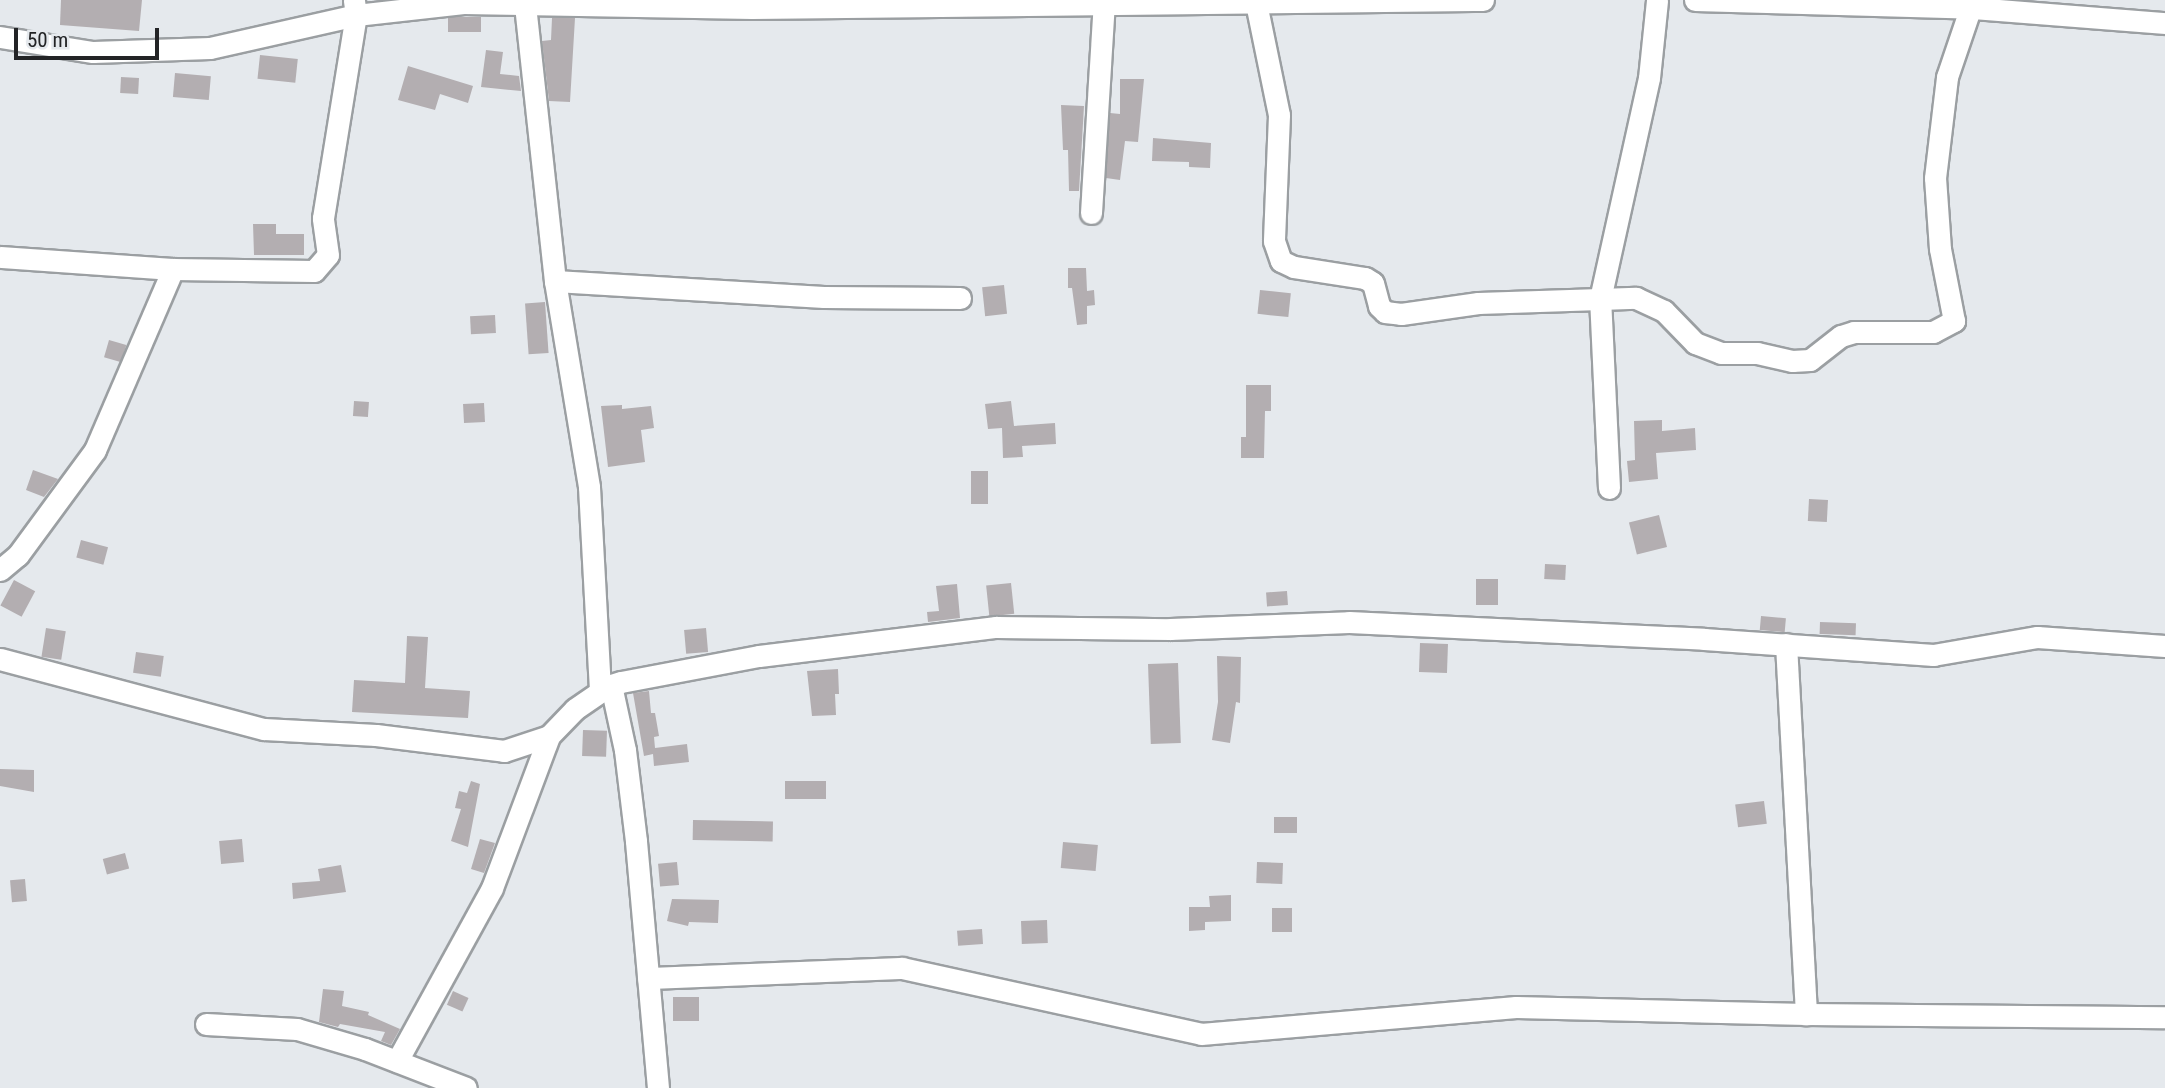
<!DOCTYPE html>
<html>
<head>
<meta charset="utf-8">
<style>
  body { margin:0 }
  #map { position:relative; width:2165px; height:1088px; overflow:hidden; background:#e5e9ed; font-family:"Roboto Condensed",sans-serif }
  div>[style] { position:absolute }
  .building>* { inset:0; background:#b3aeb1; transform-origin:0 0 }
  .roads { filter:drop-shadow(2px 0 #9b9fa2) drop-shadow(-2px 0 #9b9fa2) drop-shadow(0 2px #9b9fa2) drop-shadow(0 -2px #9b9fa2) }
  .street>* { height:21px; margin:-10.5px; padding:0 10.5px; transform-origin:10.5px; border-radius:10.5px; background:#fff }
  span { translate:-50% -50%; white-space:nowrap; text-align:center; line-height:1.15; -webkit-text-stroke:7px #e5e9ed; paint-order:stroke }
  .scale { position:absolute; left:14px; top:28px; width:145px; height:32px; box-sizing:border-box; border:4px solid #232426; border-top:0; padding-left:9px; font-size:21px; line-height:24px; white-space:nowrap; color:#232426; -webkit-text-stroke:5px #e5e9ed; paint-order:stroke }
</style>
</head>
<body>
<div id="map">
  <div class="building">
    <i style="clip-path:polygon(61px 0,142px 0,139px 31px,60px 25px)"></i>
    <i style="left:481px;top:17px;width:15px;height:33px;rotate:90deg"></i>
    <i style="clip-path:polygon(552px 18px,575px 18px,570px 102px,549px 101px,542px 41px,551px 40px)"></i>
    <i style="clip-path:polygon(486px 50px,503px 52px,500px 74px,519px 76px,521px 91px,481px 87px)"></i>
    <i style="left:260px;top:55px;width:38px;height:24px;rotate:6deg"></i>
    <i style="clip-path:polygon(408px 66px,473px 86px,468px 103px,440px 94px,435px 110px,398px 100px)"></i>
    <i style="left:175px;top:73px;width:36px;height:24px;rotate:5deg"></i>
    <i style="left:121px;top:77px;width:18px;height:16px;rotate:3deg"></i>
    <i style="clip-path:polygon(1120px 79px,1144px 79px,1138px 142px,1125px 141px,1120px 180px,1106px 178px,1110px 113px,1120px 114px)"></i>
    <i style="clip-path:polygon(1061px 105px,1084px 106px,1079px 191px,1069px 191px,1068px 150px,1063px 150px)"></i>
    <i style="clip-path:polygon(1153px 138px,1211px 143px,1210px 168px,1189px 167px,1189px 162px,1152px 161px)"></i>
    <i style="clip-path:polygon(253px 224px,276px 224px,276px 234px,304px 234px,304px 255px,254px 255px)"></i>
    <i style="clip-path:polygon(1068px 268px,1086px 268px,1087px 291px,1094px 290px,1095px 305px,1087px 306px,1087px 324px,1077px 325px,1072px 288px,1068px 288px)"></i>
    <i style="left:1004px;top:285px;width:29px;height:22px;rotate:84deg"></i>
    <i style="left:1260px;top:290px;width:31px;height:24px;rotate:6deg"></i>
    <i style="left:545px;top:302px;width:51px;height:20px;rotate:86deg"></i>
    <i style="left:495px;top:315px;width:18px;height:25px;rotate:87deg"></i>
    <i style="left:109px;top:340px;width:18px;height:18px;rotate:16deg"></i>
    <i style="clip-path:polygon(1246px 385px,1271px 385px,1271px 411px,1265px 411px,1264px 458px,1241px 458px,1241px 437px,1246px 437px)"></i>
    <i style="left:354px;top:401px;width:15px;height:15px;rotate:4deg"></i>
    <i style="clip-path:polygon(1011px 401px,1014px 426px,1055px 423px,1056px 444px,1022px 446px,1023px 457px,1003px 458px,1002px 428px,988px 429px,985px 404px)"></i>
    <i style="left:484px;top:403px;width:19px;height:21px;rotate:87deg"></i>
    <i style="clip-path:polygon(622px 405px,622px 409px,651px 406px,654px 428px,641px 430px,645px 462px,608px 467px,601px 406px)"></i>
    <i style="clip-path:polygon(1662px 420px,1662px 431px,1695px 428px,1696px 450px,1656px 453px,1658px 479px,1629px 482px,1627px 461px,1635px 460px,1634px 421px)"></i>
    <i style="clip-path:polygon(33px 470px,58px 479px,44px 497px,26px 490px)"></i>
    <i style="left:971px;top:471px;width:17px;height:33px"></i>
    <i style="left:1809px;top:499px;width:19px;height:22px;rotate:3deg"></i>
    <i style="left:1659px;top:515px;width:33px;height:31px;rotate:76deg"></i>
    <i style="left:81px;top:540px;width:28px;height:18px;rotate:15deg"></i>
    <i style="left:1545px;top:564px;width:21px;height:15px;rotate:3deg"></i>
    <i style="left:1476px;top:579px;width:22px;height:26px"></i>
    <i style="left:14px;top:580px;width:24px;height:29px;rotate:28deg"></i>
    <i style="left:1011px;top:583px;width:31px;height:25px;rotate:84deg"></i>
    <i style="clip-path:polygon(957px 584px,960px 618px,928px 622px,927px 612px,939px 611px,936px 586px)"></i>
    <i style="left:1287px;top:591px;width:14px;height:21px;rotate:86deg"></i>
    <i style="left:1761px;top:616px;width:25px;height:14px;rotate:5deg"></i>
    <i style="left:1820px;top:622px;width:36px;height:12px;rotate:2deg"></i>
    <i style="left:46px;top:628px;width:20px;height:29px;rotate:9deg"></i>
    <i style="left:706px;top:628px;width:24px;height:22px;rotate:85deg"></i>
    <i style="clip-path:polygon(407px 636px,428px 637px,425px 688px,470px 691px,468px 718px,352px 712px,354px 680px,405px 683px)"></i>
    <i style="left:1420px;top:643px;width:28px;height:29px;rotate:2deg"></i>
    <i style="left:136px;top:652px;width:28px;height:21px;rotate:8deg"></i>
    <i style="clip-path:polygon(1217px 656px,1241px 657px,1240px 703px,1236px 702px,1230px 743px,1212px 740px,1218px 702px)"></i>
    <i style="left:1178px;top:663px;width:80px;height:30px;rotate:88deg"></i>
    <i style="clip-path:polygon(838px 669px,839px 694px,835px 694px,836px 715px,812px 716px,807px 671px)"></i>
    <i style="clip-path:polygon(649px 691px,651px 713px,655px 713px,659px 736px,654px 737px,655px 748px,687px 744px,689px 762px,654px 766px,653px 754px,644px 756px,633px 693px)"></i>
    <i style="left:583px;top:730px;width:24px;height:26px;rotate:2deg"></i>
    <i style="clip-path:polygon(0 769px,34px 770px,34px 792px,0 786px)"></i>
    <i style="clip-path:polygon(471px 781px,480px 784px,468px 847px,451px 841px,461px 809px,455px 808px,459px 791px,467px 793px)"></i>
    <i style="left:785px;top:781px;width:41px;height:18px"></i>
    <i style="left:1764px;top:801px;width:23px;height:29px;rotate:83deg"></i>
    <i style="left:1274px;top:817px;width:23px;height:16px"></i>
    <i style="left:693px;top:820px;width:80px;height:20px;rotate:1deg"></i>
    <i style="left:242px;top:839px;width:23px;height:23px;rotate:85deg"></i>
    <i style="clip-path:polygon(480px 839px,495px 843px,484px 873px,471px 869px)"></i>
    <i style="left:1063px;top:842px;width:35px;height:26px;rotate:5deg"></i>
    <i style="left:125px;top:853px;width:16px;height:23px;rotate:75deg"></i>
    <i style="left:677px;top:862px;width:23px;height:19px;rotate:85deg"></i>
    <i style="left:1257px;top:862px;width:26px;height:21px;rotate:2deg"></i>
    <i style="clip-path:polygon(341px 865px,346px 892px,293px 899px,292px 883px,320px 881px,318px 869px)"></i>
    <i style="left:25px;top:879px;width:22px;height:15px;rotate:85deg"></i>
    <i style="clip-path:polygon(1231px 895px,1231px 921px,1205px 922px,1205px 930px,1189px 931px,1189px 907px,1210px 907px,1209px 896px)"></i>
    <i style="clip-path:polygon(672px 899px,719px 900px,718px 923px,689px 922px,688px 926px,667px 921px)"></i>
    <i style="left:1272px;top:908px;width:20px;height:24px"></i>
    <i style="left:1047px;top:920px;width:23px;height:26px;rotate:88deg"></i>
    <i style="left:982px;top:929px;width:15px;height:25px;rotate:86deg"></i>
    <i style="clip-path:polygon(323px 989px,344px 991px,342px 1006px,369px 1012px,368px 1015px,400px 1029px,391px 1045px,381px 1041px,385px 1032px,340px 1024px,338px 1027px,319px 1022px)"></i>
    <i style="left:453px;top:991px;width:17px;height:15px;rotate:24deg"></i>
    <i style="left:673px;top:997px;width:26px;height:24px"></i>
  </div>
  <div class="roads">
    <div class="street">
      <i style="left:1695px;top:0;width:278px;rotate:1.6deg"></i>
      <i style="left:1973px;top:8px;width:193px;rotate:4.5deg"></i>
      <i style="left:1256px;top:3px;width:114px;rotate:78.4deg"></i>
      <i style="left:1279px;top:115px;width:126px;rotate:92.3deg"></i>
      <i style="left:1274px;top:241px;width:21px;rotate:71deg"></i>
      <i style="left:1281px;top:261px;width:14px;rotate:25deg"></i>
      <i style="left:1294px;top:267px;width:72px;rotate:8.8deg"></i>
      <i style="left:1365px;top:278px;width:9px;rotate:32deg"></i>
      <i style="left:1373px;top:283px;width:24px;rotate:75deg"></i>
      <i style="left:1379px;top:306px;width:8px;rotate:45deg"></i>
      <i style="left:1385px;top:312px;width:16px;rotate:7deg"></i>
      <i style="left:1401px;top:314px;width:78px;rotate:-8.1deg"></i>
      <i style="left:1478px;top:303px;width:122px;rotate:-1.9deg"></i>
      <i style="left:1600px;top:299px;width:226px;rotate:-77.5deg"></i>
      <i style="left:1649px;top:78px;width:78px;rotate:-84.1deg"></i>
      <i style="left:525px;top:5px;width:278px;rotate:83.8deg"></i>
      <i style="left:555px;top:281px;width:209px;rotate:80.6deg"></i>
      <i style="left:589px;top:487px;width:204px;rotate:86.9deg"></i>
      <i style="left:0;top:37px;width:94px;rotate:9.2deg"></i>
      <i style="left:93px;top:52px;width:117px;rotate:-2deg"></i>
      <i style="left:210px;top:48px;width:150px;rotate:-12.7deg"></i>
      <i style="left:356px;top:15px;width:108px;rotate:-6.4deg"></i>
      <i style="left:463px;top:3px;width:289px;rotate:1deg"></i>
      <i style="left:752px;top:8px;width:731px;rotate:-0.63deg"></i>
      <i style="left:1091px;top:213px;width:211px;rotate:-86.5deg"></i>
      <i style="left:0;top:257px;width:173px;rotate:4deg"></i>
      <i style="left:555px;top:281px;width:269px;rotate:3.4deg"></i>
      <i style="left:824px;top:297px;width:136px;rotate:0.4deg"></i>
      <i style="left:1609px;top:488px;width:189px;rotate:-92.7deg"></i>
      <i style="left:1600px;top:299px;width:36px;rotate:-2deg"></i>
      <i style="left:1636px;top:298px;width:31px;rotate:25deg"></i>
      <i style="left:1664px;top:311px;width:45px;rotate:45.9deg"></i>
      <i style="left:1695px;top:343px;width:28px;rotate:21deg"></i>
      <i style="left:1721px;top:353px;width:36px"></i>
      <i style="left:1757px;top:353px;width:36px;rotate:13deg"></i>
      <i style="left:1792px;top:361px;width:18px;rotate:-3deg"></i>
      <i style="left:1810px;top:360px;width:39px;rotate:-38deg"></i>
      <i style="left:1841px;top:336px;width:14px;rotate:-17deg"></i>
      <i style="left:1854px;top:332px;width:79px"></i>
      <i style="left:1933px;top:332px;width:24px;rotate:-28deg"></i>
      <i style="left:1954px;top:321px;width:73px;rotate:-101deg"></i>
      <i style="left:1940px;top:249px;width:71px;rotate:-94deg"></i>
      <i style="left:1935px;top:178px;width:102px;rotate:-83.2deg"></i>
      <i style="left:1947px;top:77px;width:81px;rotate:-71.3deg"></i>
      <i style="left:0;top:570px;width:23px;rotate:-40deg"></i>
      <i style="left:18px;top:555px;width:130px;rotate:-53.7deg"></i>
      <i style="left:95px;top:450px;width:197px;rotate:-66.7deg"></i>
      <i style="left:173px;top:269px;width:141px;rotate:0.8deg"></i>
      <i style="left:314px;top:271px;width:21px;rotate:-49deg"></i>
      <i style="left:328px;top:255px;width:37px;rotate:-98deg"></i>
      <i style="left:323px;top:218px;width:206px;rotate:-80.8deg"></i>
      <i style="left:356px;top:15px;width:15px;rotate:-98deg"></i>
      <i style="left:1786px;top:644px;width:371px;rotate:86.9deg"></i>
      <i style="left:0;top:659px;width:273px;rotate:14.9deg"></i>
      <i style="left:264px;top:729px;width:112px;rotate:3.1deg"></i>
      <i style="left:376px;top:735px;width:129px;rotate:7.1deg"></i>
      <i style="left:504px;top:751px;width:47px;rotate:-18.4deg"></i>
      <i style="left:549px;top:736px;width:37px;rotate:-46deg"></i>
      <i style="left:575px;top:709px;width:42px;rotate:-34.4deg"></i>
      <i style="left:648px;top:978px;width:254px;rotate:-2.3deg"></i>
      <i style="left:902px;top:968px;width:306px;rotate:12.4deg"></i>
      <i style="left:1201px;top:1034px;width:316px;rotate:-4.9deg"></i>
      <i style="left:1516px;top:1007px;width:290px;rotate:1.4deg"></i>
      <i style="left:1806px;top:1014px;width:359px;rotate:0.5deg"></i>
      <i style="left:206px;top:1024px;width:91px;rotate:3.1deg"></i>
      <i style="left:297px;top:1029px;width:71px;rotate:16.4deg"></i>
      <i style="left:365px;top:1049px;width:108px;rotate:21.1deg"></i>
      <i style="left:397px;top:1061px;width:197px;rotate:-61.2deg"></i>
      <i style="left:492px;top:888px;width:162px;rotate:-69.4deg"></i>
      <i style="left:658px;top:1088px;width:248px;rotate:-95.1deg"></i>
      <i style="left:636px;top:841px;width:92px;rotate:-96.9deg"></i>
      <i style="left:625px;top:750px;width:66px;rotate:-102.2deg"></i>
      <i style="left:611px;top:685px;width:10px;rotate:-17deg"></i>
      <i style="left:621px;top:682px;width:140px;rotate:-10.7deg"></i>
      <i style="left:759px;top:656px;width:239px;rotate:-7deg"></i>
      <i style="left:996px;top:627px;width:174px;rotate:0.7deg"></i>
      <i style="left:1170px;top:629px;width:179px;rotate:-2.2deg"></i>
      <i style="left:1349px;top:622px;width:355px;rotate:2.7deg"></i>
      <i style="left:1704px;top:639px;width:230px;rotate:4deg"></i>
      <i style="left:1933px;top:655px;width:106px;rotate:-9.8deg"></i>
      <i style="left:2037px;top:637px;width:128px;rotate:4deg"></i>
    </div>
  </div>
  <div class="scale">50 m</div>
</div>
</body>
</html>
